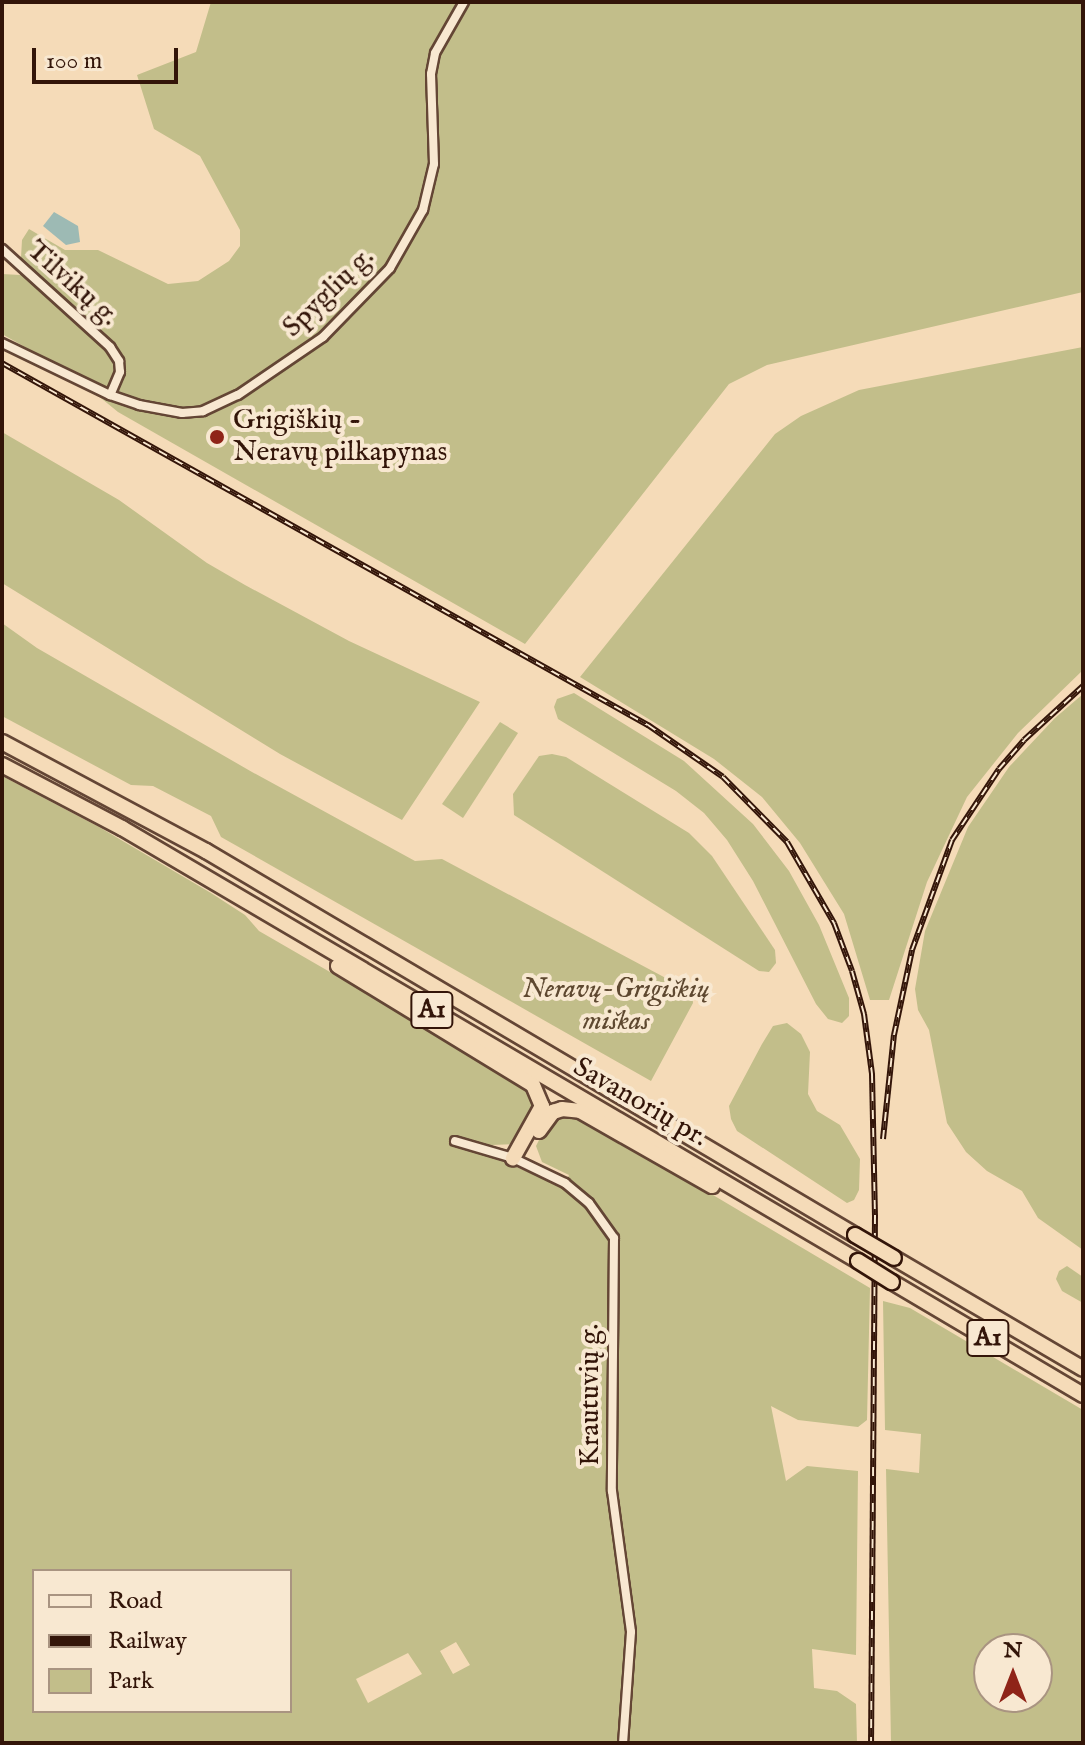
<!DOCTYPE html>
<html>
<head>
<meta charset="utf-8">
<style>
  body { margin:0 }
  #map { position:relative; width:1085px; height:1745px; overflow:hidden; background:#f5dbb8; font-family:"IM FELL English",serif }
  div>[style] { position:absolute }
  .green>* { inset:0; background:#c2be8a }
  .water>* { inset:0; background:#9dbab4 }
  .roads { filter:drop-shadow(2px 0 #644635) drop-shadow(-2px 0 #644635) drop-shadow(0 2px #644635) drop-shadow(0 -2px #644635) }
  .street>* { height:8px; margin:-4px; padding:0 4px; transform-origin:4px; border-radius:4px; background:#f8e8d1 }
  .highway>* { height:14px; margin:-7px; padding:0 7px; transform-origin:7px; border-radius:7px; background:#f5dbb8 }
  .rail>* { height:6px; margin-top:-3px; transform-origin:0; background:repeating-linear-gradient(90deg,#f8e8d1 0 9px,#331509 0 18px); box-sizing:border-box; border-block:2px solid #331509 }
  .bridges { filter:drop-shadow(2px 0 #331509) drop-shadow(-2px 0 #331509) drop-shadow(0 2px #331509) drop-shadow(0 -2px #331509) }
  .highway-bridge>* { height:14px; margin:-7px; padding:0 7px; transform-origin:7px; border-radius:7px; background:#f5dbb8 }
  .dots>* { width:22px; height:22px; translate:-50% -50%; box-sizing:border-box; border:4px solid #f8e8d1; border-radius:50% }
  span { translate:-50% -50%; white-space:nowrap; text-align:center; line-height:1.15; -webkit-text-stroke:8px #f8e8d1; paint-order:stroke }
  .shield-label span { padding:2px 6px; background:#f8e8d1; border:2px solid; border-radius:6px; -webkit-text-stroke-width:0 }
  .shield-label { font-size:26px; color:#331509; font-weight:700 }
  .street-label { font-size:28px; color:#331509 }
  .poi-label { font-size:28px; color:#331509 }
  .left { translate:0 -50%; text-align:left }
  .park-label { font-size:28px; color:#5e4830; font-style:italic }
  .frame { position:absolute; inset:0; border:4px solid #331509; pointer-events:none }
  .legend { position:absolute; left:32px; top:1569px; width:260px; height:144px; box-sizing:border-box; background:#f8e8d1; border:2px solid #a99481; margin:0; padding:10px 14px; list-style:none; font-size:24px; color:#331509 }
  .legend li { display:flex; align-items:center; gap:16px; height:40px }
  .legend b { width:40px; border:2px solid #a99481 }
  .north { position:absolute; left:973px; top:1633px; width:80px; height:80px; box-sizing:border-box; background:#f8e8d1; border:2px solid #a99481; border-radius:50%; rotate:0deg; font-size:22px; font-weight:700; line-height:32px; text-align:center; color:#331509 }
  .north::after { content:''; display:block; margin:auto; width:28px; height:36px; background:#8f2418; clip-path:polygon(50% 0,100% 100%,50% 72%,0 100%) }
  .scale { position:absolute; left:32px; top:48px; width:146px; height:36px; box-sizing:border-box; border:4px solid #331509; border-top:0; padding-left:10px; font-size:24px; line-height:28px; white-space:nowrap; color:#331509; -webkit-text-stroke:6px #f8e8d1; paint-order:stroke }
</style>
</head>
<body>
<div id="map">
  <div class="green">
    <i style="clip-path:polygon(211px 2px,1083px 2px,1083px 292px,767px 365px,729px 384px,525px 644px,118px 412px,69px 372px,2px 334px,2px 274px,20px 275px,22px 240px,29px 229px,65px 250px,98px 250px,168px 284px,198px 281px,229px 261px,240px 246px,240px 230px,200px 156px,154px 129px,137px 75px,196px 52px)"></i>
    <i style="clip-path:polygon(1083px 347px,1083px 670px,1018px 733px,967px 797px,927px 882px,889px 1000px,870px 1000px,844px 914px,800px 843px,762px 797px,714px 759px,580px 677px,775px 434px,801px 416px,859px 390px)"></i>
    <i style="clip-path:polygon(2px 432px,119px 500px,207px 563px,245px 585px,349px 641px,480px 702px,402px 820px,280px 754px,2px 583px)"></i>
    <i style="clip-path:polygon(2px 623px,37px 648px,252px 772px,415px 861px,442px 859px,692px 992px,693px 1003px,651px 1081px,221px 837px,211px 816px,153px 786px,131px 785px,2px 716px)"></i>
    <i style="clip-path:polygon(574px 693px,684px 761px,753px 824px,789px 871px,819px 925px,849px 998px,849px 1016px,842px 1023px,828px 1019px,816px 1004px,753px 881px,727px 840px,704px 813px,676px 791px,558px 719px,554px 707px,557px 699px)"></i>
    <i style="clip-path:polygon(1083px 694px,1083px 1250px,1038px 1218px,1022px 1191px,987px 1171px,966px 1152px,947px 1123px,929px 1030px,918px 1010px,915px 989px,925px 931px,968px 827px,1009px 767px,1055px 718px)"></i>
    <i style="clip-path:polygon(500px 722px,518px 733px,463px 818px,442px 804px)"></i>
    <i style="clip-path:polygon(552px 754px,566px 757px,689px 833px,712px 856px,775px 950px,776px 963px,769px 972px,759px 971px,514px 815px,513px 794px,539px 756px)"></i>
    <i style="clip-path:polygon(evenodd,2px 776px,99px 827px,211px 893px,245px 915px,259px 931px,522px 1083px,529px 1089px,534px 1114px,513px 1144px,492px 1145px,489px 1153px,497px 1159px,564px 1187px,569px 1175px,542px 1162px,536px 1146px,544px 1130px,556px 1118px,578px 1115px,870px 1288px,867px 1420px,858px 1427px,798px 1420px,771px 1406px,786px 1481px,807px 1466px,858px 1471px,856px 1655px,812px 1649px,814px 1688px,837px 1691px,856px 1704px,857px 1743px,2px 1743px,2px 776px,34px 1571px,290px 1571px,290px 1711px,34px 1711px,34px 1571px,2px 776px,456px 1642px,470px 1665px,453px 1674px,440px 1651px,456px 1642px,2px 776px,408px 1653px,422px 1674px,368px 1703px,356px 1679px,408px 1653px)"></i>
    <i style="clip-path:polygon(787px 1023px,801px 1034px,810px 1052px,808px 1094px,817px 1111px,840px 1125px,860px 1159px,859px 1190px,854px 1200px,847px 1203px,737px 1131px,731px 1119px,729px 1106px,762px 1044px,773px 1026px)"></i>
    <i style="clip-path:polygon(1067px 1266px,1083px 1277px,1083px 1303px,1062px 1291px,1056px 1279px,1059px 1271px)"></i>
    <i style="clip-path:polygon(evenodd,883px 1301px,910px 1308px,1083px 1410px,1083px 1743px,891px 1743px,886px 1469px,919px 1473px,921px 1434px,885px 1430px,883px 1301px,989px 1649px,1037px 1649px,1037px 1697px,989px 1697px,989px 1649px)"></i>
  </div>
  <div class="water">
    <i style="clip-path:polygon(54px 212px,78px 226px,80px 242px,66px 245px,43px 226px)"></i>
  </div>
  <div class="roads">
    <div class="street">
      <i style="left:2px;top:249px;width:146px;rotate:42.2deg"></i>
      <i style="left:110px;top:347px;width:17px;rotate:57deg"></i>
      <i style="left:119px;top:361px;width:11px;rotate:85deg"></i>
      <i style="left:120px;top:372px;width:25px;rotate:113deg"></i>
      <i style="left:2px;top:343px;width:120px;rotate:25.7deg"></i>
      <i style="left:110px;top:395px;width:31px;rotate:19deg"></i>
      <i style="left:139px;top:405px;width:44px;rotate:10.5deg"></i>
      <i style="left:182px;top:413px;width:21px;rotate:-5deg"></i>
      <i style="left:203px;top:411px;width:38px;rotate:-25deg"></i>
      <i style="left:238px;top:395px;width:103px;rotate:-34.3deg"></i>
      <i style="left:323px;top:337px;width:96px;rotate:-45.8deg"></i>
      <i style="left:390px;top:268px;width:67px;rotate:-60.4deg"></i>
      <i style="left:423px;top:210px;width:47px;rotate:-76.6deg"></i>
      <i style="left:434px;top:164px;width:90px;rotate:-91.9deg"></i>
      <i style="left:431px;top:74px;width:21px;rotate:-79deg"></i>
      <i style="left:435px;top:53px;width:59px;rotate:-60.4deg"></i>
      <i style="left:455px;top:1141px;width:60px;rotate:16.3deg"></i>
      <i style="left:513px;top:1158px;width:58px;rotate:25.7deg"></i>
      <i style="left:565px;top:1183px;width:31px;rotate:40deg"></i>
      <i style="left:589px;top:1203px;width:43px;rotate:54.5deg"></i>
      <i style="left:614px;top:1238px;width:253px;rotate:90.5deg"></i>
      <i style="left:612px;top:1491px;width:142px;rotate:82.3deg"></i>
      <i style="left:631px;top:1632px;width:111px;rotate:94.1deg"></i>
    </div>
    <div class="highway">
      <i style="left:2px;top:742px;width:231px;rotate:28.1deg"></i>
      <i style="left:206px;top:851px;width:754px;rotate:30.61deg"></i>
      <i style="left:2px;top:765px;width:136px;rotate:27.7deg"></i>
      <i style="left:122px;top:828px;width:854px;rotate:30.47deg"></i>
      <i style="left:338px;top:966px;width:228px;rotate:31.4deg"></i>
      <i style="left:533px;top:1085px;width:23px;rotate:67deg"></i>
      <i style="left:542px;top:1106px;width:60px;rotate:119.1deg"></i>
      <i style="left:539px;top:1131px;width:24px;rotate:-54deg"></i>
      <i style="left:553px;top:1112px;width:9px;rotate:-18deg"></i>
      <i style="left:562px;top:1109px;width:18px;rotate:6deg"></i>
      <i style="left:580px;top:1111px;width:152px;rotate:29.6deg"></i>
      <i style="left:894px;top:1258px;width:219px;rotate:30.4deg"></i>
      <i style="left:892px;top:1282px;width:222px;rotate:30.6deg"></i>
    </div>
  </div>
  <div class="rail">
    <i style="left:2px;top:363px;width:741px;rotate:29.27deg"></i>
    <i style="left:648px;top:725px;width:91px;rotate:34.7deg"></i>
    <i style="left:723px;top:777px;width:91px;rotate:45.4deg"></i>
    <i style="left:787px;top:842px;width:94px;rotate:59.9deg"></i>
    <i style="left:834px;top:923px;width:51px;rotate:69.4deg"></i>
    <i style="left:852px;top:971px;width:45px;rotate:74.4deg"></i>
    <i style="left:864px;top:1014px;width:61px;rotate:82.4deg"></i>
    <i style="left:872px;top:1074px;width:141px;rotate:88.8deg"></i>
    <i style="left:875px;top:1215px;width:528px;rotate:90.43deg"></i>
    <i style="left:883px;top:1139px;width:105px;rotate:-84deg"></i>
    <i style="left:894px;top:1035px;width:87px;rotate:-78deg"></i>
    <i style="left:912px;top:950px;width:117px;rotate:-70deg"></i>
    <i style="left:952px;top:840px;width:85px;rotate:-56.5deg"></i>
    <i style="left:999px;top:769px;width:38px;rotate:-49deg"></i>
    <i style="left:1024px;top:740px;width:80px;rotate:-42.5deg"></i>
  </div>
  <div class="bridges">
    <div class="highway-bridge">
      <i style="left:855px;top:1235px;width:45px;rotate:30.5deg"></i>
      <i style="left:858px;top:1261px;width:40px;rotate:32deg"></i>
    </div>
  </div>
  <div class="dots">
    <i style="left:217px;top:437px;background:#8f2418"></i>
  </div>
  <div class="shield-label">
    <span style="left:432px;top:1010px">A1</span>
    <span style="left:988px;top:1338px">A1</span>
  </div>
  <div class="street-label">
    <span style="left:72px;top:284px;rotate:42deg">Tilvikų g.</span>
    <span style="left:329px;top:293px;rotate:-44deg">Spyglių g.</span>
    <span style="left:640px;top:1103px;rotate:30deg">Savanorių pr.</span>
    <span style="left:591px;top:1395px;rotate:-90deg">Krautuvių g.</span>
  </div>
  <div class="poi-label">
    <span class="left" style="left:233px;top:437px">Grigiškių -<br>Neravų pilkapynas</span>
  </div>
  <div class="park-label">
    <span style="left:616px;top:1006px">Neravų-Grigiškių<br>miškas</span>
  </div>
  <div class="frame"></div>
  <ul class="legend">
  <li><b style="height:10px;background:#f8e8d1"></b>Road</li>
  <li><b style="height:10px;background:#331509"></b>Railway</li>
  <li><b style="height:22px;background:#c2be8a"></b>Park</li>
  </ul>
  <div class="north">N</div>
  <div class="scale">100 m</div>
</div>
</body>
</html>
